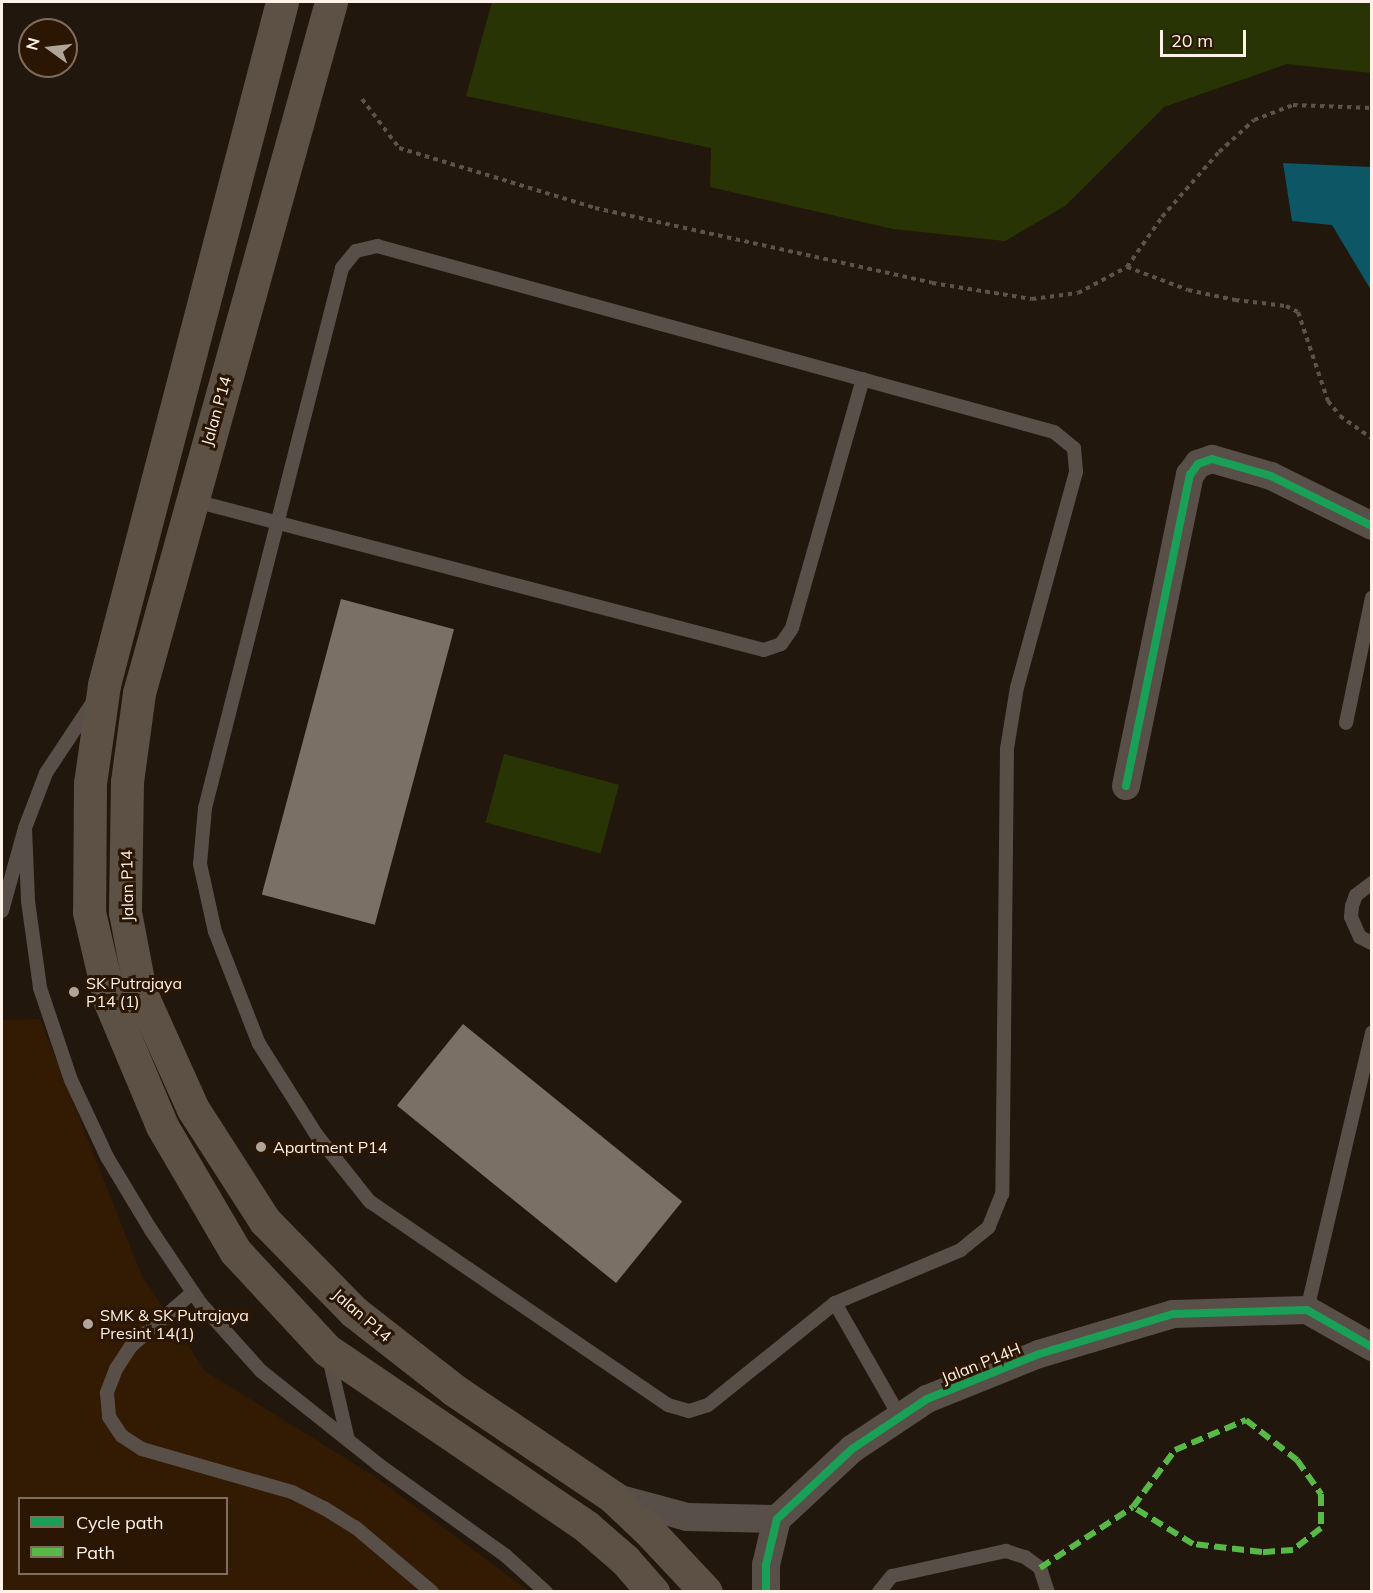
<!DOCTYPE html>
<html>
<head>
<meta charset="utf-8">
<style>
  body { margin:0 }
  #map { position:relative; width:1373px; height:1593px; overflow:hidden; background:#22170c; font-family:Mulish,sans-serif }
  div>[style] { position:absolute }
  .built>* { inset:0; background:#331a03 }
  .green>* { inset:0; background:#293404; transform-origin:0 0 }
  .water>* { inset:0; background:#0c5666 }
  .building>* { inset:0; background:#7b7066; transform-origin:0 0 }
  .path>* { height:4px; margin-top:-2px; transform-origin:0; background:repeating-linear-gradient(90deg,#5c534c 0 4.5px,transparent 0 9px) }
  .service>* { height:14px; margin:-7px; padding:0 7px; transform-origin:7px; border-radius:7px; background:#584f48 }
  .minor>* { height:28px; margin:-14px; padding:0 14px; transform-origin:14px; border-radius:14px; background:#584f48 }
  .secondary>* { height:33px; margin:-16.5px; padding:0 16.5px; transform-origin:16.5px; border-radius:16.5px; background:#5d5146 }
  .quiet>* { height:6px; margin-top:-3px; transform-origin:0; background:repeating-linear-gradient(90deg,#58b947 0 12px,transparent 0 18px) }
  .cycleway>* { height:8px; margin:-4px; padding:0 4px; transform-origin:4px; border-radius:4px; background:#1a9f57 }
  .dots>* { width:16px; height:16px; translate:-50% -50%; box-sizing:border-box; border:3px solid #2b1603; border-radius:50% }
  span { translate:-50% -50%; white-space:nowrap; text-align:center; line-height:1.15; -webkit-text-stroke:6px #2b1603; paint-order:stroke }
  .street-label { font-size:16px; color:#fef2e8 }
  .poi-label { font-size:16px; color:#fef2e8 }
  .left { translate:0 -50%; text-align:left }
  .frame { position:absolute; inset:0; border:3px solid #fef2e8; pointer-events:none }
  .legend { position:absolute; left:18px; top:1497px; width:210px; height:78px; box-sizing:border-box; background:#2b1603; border:2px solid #7f6e5f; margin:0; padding:8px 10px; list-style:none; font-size:18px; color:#fef2e8 }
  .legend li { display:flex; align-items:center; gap:12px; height:30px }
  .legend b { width:30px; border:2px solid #7f6e5f }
  .north { position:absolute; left:18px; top:18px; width:60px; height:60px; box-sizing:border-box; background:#2b1603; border:2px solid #7f6e5f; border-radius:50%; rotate:285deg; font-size:16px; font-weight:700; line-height:24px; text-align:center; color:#fef2e8 }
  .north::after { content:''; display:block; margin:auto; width:21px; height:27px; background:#b1a59b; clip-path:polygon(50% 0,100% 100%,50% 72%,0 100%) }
  .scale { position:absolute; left:1160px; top:30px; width:86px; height:27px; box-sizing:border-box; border:3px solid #fef2e8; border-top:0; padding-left:8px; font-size:18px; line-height:21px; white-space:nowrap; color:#fef2e8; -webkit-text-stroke:4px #2b1603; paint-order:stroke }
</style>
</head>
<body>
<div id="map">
  <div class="built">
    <i style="clip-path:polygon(evenodd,40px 1019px,142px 1276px,205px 1371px,374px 1476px,529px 1591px,2px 1591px,2px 1020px,40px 1019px,20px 1498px,226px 1498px,226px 1574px,20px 1574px,20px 1498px)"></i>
  </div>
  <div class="green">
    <i style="clip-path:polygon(492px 2px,1371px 2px,1371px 73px,1287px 64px,1164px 107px,1065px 206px,1005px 241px,893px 229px,710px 187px,711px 148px,466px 96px)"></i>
    <i style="left:504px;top:754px;width:119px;height:71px;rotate:15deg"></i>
  </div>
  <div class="water">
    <i style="clip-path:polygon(1283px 163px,1371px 167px,1371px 290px,1332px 225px,1292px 221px)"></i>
  </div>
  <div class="building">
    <i style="left:341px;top:599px;width:117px;height:306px;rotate:15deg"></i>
    <i style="left:463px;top:1024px;width:282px;height:105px;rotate:39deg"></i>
  </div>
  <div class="path">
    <i style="left:362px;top:99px;width:61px;rotate:52.9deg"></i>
    <i style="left:399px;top:148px;width:205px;rotate:17deg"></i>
    <i style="left:595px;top:208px;width:345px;rotate:12.5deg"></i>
    <i style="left:932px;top:283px;width:101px;rotate:9.1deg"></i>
    <i style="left:1032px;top:299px;width:46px;rotate:-7.4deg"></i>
    <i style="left:1078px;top:293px;width:55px;rotate:-28deg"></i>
    <i style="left:1127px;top:267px;width:61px;rotate:-55deg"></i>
    <i style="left:1162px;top:217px;width:86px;rotate:-48.8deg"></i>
    <i style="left:1219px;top:152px;width:47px;rotate:-42.4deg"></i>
    <i style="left:1254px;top:120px;width:42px;rotate:-21deg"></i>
    <i style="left:1293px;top:105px;width:79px;rotate:2.2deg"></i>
    <i style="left:1127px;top:267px;width:65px;rotate:20.7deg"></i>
    <i style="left:1188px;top:290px;width:48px;rotate:12deg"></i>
    <i style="left:1235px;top:300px;width:51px;rotate:6.7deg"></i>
    <i style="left:1286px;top:306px;width:13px;rotate:27deg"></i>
    <i style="left:1298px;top:312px;width:94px;rotate:71.4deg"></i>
    <i style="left:1328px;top:401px;width:19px;rotate:51deg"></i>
    <i style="left:1340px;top:416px;width:39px;rotate:35deg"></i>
  </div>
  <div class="service">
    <i style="left:377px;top:246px;width:702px;rotate:15.36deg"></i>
    <i style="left:1054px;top:432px;width:26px;rotate:39deg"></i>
    <i style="left:1074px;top:448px;width:24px;rotate:85deg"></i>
    <i style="left:1076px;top:472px;width:223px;rotate:105.3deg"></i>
    <i style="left:1017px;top:687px;width:63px;rotate:99.2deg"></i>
    <i style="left:1007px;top:749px;width:445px;rotate:90.6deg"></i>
    <i style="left:1002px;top:1194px;width:35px;rotate:112deg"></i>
    <i style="left:989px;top:1227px;width:36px;rotate:141deg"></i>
    <i style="left:961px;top:1250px;width:137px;rotate:157.2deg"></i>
    <i style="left:835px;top:1303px;width:163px;rotate:141.2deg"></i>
    <i style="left:708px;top:1405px;width:20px;rotate:162deg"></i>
    <i style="left:689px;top:1411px;width:22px;rotate:-164deg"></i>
    <i style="left:668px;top:1405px;width:361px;rotate:-145.7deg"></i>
    <i style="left:370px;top:1202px;width:87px;rotate:-128.5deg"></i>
    <i style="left:316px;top:1134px;width:107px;rotate:-122.3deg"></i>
    <i style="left:259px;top:1044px;width:120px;rotate:-111.4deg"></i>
    <i style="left:215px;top:932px;width:70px;rotate:-102.4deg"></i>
    <i style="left:200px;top:864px;width:56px;rotate:-84.9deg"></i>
    <i style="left:205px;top:808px;width:557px;rotate:-75.76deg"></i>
    <i style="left:342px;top:268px;width:22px;rotate:-51deg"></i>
    <i style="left:356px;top:251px;width:22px;rotate:-13deg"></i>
    <i style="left:191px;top:500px;width:592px;rotate:14.67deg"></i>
    <i style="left:764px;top:650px;width:18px;rotate:-19deg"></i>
    <i style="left:781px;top:644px;width:19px;rotate:-55deg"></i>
    <i style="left:792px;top:628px;width:259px;rotate:-74.1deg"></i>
    <i style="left:1346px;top:723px;width:128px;rotate:-78.3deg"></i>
    <i style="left:25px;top:828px;width:73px;rotate:87.6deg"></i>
    <i style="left:28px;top:901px;width:88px;rotate:82.1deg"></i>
    <i style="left:40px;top:988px;width:97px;rotate:71.4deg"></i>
    <i style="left:71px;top:1080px;width:85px;rotate:64.9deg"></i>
    <i style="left:107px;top:1157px;width:85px;rotate:58.9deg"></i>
    <i style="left:151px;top:1230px;width:89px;rotate:56deg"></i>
    <i style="left:201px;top:1304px;width:90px;rotate:48.2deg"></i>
    <i style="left:261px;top:1371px;width:151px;rotate:38.5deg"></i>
    <i style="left:379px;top:1465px;width:156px;rotate:35.6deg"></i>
    <i style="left:506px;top:1556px;width:54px;rotate:42deg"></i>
    <i style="left:1372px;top:883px;width:20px;rotate:143deg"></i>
    <i style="left:1356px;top:895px;width:12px;rotate:110deg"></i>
    <i style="left:1352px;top:906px;width:11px;rotate:95deg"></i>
    <i style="left:1351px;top:917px;width:22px;rotate:66deg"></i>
    <i style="left:1360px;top:937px;width:13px;rotate:27deg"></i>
    <i style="left:2px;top:911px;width:86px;rotate:-74.5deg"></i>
    <i style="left:25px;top:828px;width:59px;rotate:-69.1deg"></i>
    <i style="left:46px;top:773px;width:85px;rotate:-56.5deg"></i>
    <i style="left:193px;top:1292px;width:82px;rotate:138.9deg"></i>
    <i style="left:131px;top:1346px;width:27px;rotate:123deg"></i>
    <i style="left:116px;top:1369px;width:26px;rotate:111deg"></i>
    <i style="left:107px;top:1393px;width:24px;rotate:85deg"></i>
    <i style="left:109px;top:1417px;width:23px;rotate:56deg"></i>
    <i style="left:122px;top:1436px;width:24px;rotate:33deg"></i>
    <i style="left:142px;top:1449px;width:156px;rotate:16deg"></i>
    <i style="left:292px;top:1492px;width:36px;rotate:27deg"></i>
    <i style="left:324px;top:1508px;width:36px;rotate:32deg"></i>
    <i style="left:355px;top:1527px;width:101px;rotate:40.2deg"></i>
    <i style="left:835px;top:1303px;width:131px;rotate:60.3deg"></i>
    <i style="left:1307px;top:1310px;width:285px;rotate:-76.8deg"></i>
    <i style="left:329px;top:1358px;width:84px;rotate:77deg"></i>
    <i style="left:879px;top:1592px;width:21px;rotate:-51deg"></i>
    <i style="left:892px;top:1576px;width:117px;rotate:-12.4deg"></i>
    <i style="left:1006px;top:1551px;width:20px;rotate:18deg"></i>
    <i style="left:1025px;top:1557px;width:19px;rotate:36deg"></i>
    <i style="left:1040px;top:1568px;width:25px;rotate:72deg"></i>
  </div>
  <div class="minor">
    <i style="left:1126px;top:786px;width:318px;rotate:-78.4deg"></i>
    <i style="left:1190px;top:475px;width:14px;rotate:-54deg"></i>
    <i style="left:1198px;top:464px;width:15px;rotate:-20deg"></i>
    <i style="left:1212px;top:459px;width:61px;rotate:16.1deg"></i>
    <i style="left:1271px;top:476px;width:113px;rotate:26.3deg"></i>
    <i style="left:613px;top:1497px;width:77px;rotate:15.1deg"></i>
    <i style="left:687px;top:1517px;width:90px;rotate:1.3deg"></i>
    <i style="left:766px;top:1592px;width:27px;rotate:-90deg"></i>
    <i style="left:766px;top:1565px;width:47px;rotate:-76.6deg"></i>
    <i style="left:777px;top:1519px;width:103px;rotate:-43deg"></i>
    <i style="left:852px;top:1449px;width:90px;rotate:-33.7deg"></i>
    <i style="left:927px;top:1399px;width:121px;rotate:-21.9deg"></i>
    <i style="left:1039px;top:1354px;width:140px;rotate:-16.6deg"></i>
    <i style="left:1173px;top:1314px;width:134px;rotate:-1.7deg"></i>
    <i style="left:1307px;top:1310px;width:75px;rotate:29.6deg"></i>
  </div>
  <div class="secondary">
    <i style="left:282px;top:2px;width:706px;rotate:104.61deg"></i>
    <i style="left:104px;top:685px;width:99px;rotate:98.1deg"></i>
    <i style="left:90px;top:783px;width:129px;rotate:90.4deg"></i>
    <i style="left:89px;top:912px;width:92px;rotate:76.9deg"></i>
    <i style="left:110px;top:1002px;width:134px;rotate:67.2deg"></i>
    <i style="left:162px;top:1126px;width:145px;rotate:59.7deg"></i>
    <i style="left:235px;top:1251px;width:135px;rotate:47.1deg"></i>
    <i style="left:327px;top:1350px;width:315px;rotate:34.2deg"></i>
    <i style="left:587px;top:1527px;width:50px;rotate:41deg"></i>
    <i style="left:625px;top:1560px;width:43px;rotate:48.8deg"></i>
    <i style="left:331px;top:2px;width:717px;rotate:105.53deg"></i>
    <i style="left:139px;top:693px;width:90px;rotate:97.7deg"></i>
    <i style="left:127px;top:782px;width:130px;rotate:90.9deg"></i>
    <i style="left:125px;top:912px;width:80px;rotate:79.2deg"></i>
    <i style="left:140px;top:991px;width:129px;rotate:65.8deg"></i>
    <i style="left:193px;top:1109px;width:133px;rotate:57.3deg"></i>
    <i style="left:265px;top:1221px;width:126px;rotate:45.6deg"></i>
    <i style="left:353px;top:1311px;width:128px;rotate:38deg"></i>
    <i style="left:454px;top:1390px;width:192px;rotate:33.9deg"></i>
    <i style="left:613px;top:1497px;width:50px;rotate:43.4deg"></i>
    <i style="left:649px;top:1531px;width:83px;rotate:46.9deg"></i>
  </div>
  <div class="quiet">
    <i style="left:1040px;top:1568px;width:111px;rotate:-33.3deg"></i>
    <i style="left:1133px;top:1507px;width:71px;rotate:-53.6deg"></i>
    <i style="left:1175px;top:1450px;width:77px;rotate:-22.9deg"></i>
    <i style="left:1246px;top:1420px;width:65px;rotate:38.1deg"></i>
    <i style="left:1297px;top:1460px;width:42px;rotate:54.8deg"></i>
    <i style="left:1321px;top:1494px;width:34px;rotate:90deg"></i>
    <i style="left:1321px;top:1528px;width:36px;rotate:142deg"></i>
    <i style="left:1293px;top:1550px;width:31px;rotate:176deg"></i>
    <i style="left:1262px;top:1552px;width:69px;rotate:-173.4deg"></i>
    <i style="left:1193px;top:1544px;width:70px;rotate:-148.3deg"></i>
  </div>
  <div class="cycleway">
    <i style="left:1126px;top:786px;width:318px;rotate:-78.4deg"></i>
    <i style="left:1190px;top:475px;width:14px;rotate:-54deg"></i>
    <i style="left:1198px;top:464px;width:15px;rotate:-20deg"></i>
    <i style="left:1212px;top:459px;width:61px;rotate:16.1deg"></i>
    <i style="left:1271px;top:476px;width:113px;rotate:26.3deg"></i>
    <i style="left:766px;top:1592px;width:27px;rotate:-90deg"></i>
    <i style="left:766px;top:1565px;width:47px;rotate:-76.6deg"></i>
    <i style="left:777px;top:1519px;width:103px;rotate:-43deg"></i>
    <i style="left:852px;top:1449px;width:90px;rotate:-33.7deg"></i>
    <i style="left:927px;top:1399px;width:121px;rotate:-21.9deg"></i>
    <i style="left:1039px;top:1354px;width:140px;rotate:-16.6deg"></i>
    <i style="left:1173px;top:1314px;width:134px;rotate:-1.7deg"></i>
    <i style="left:1307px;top:1310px;width:75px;rotate:29.6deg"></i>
  </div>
  <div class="dots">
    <i style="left:74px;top:992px;background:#b1a59b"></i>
    <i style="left:261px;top:1147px;background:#b1a59b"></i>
    <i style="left:88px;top:1324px;background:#b1a59b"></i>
  </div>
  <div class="street-label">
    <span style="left:216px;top:411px;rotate:-74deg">Jalan P14</span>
    <span style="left:127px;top:886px;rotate:-91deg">Jalan P14</span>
    <span style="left:362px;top:1315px;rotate:41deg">Jalan P14</span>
    <span style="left:981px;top:1363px;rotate:-22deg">Jalan P14H</span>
  </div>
  <div class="poi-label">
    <span class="left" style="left:86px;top:992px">SK Putrajaya<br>P14 (1)</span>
    <span class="left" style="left:273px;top:1147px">Apartment P14</span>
    <span class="left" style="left:100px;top:1324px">SMK &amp; SK Putrajaya<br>Presint 14(1)</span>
  </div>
  <div class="frame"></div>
  <ul class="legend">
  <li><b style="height:8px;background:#1a9f57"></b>Cycle path</li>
  <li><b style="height:8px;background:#58b947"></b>Path</li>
  </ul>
  <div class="north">N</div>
  <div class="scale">20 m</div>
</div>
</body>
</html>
